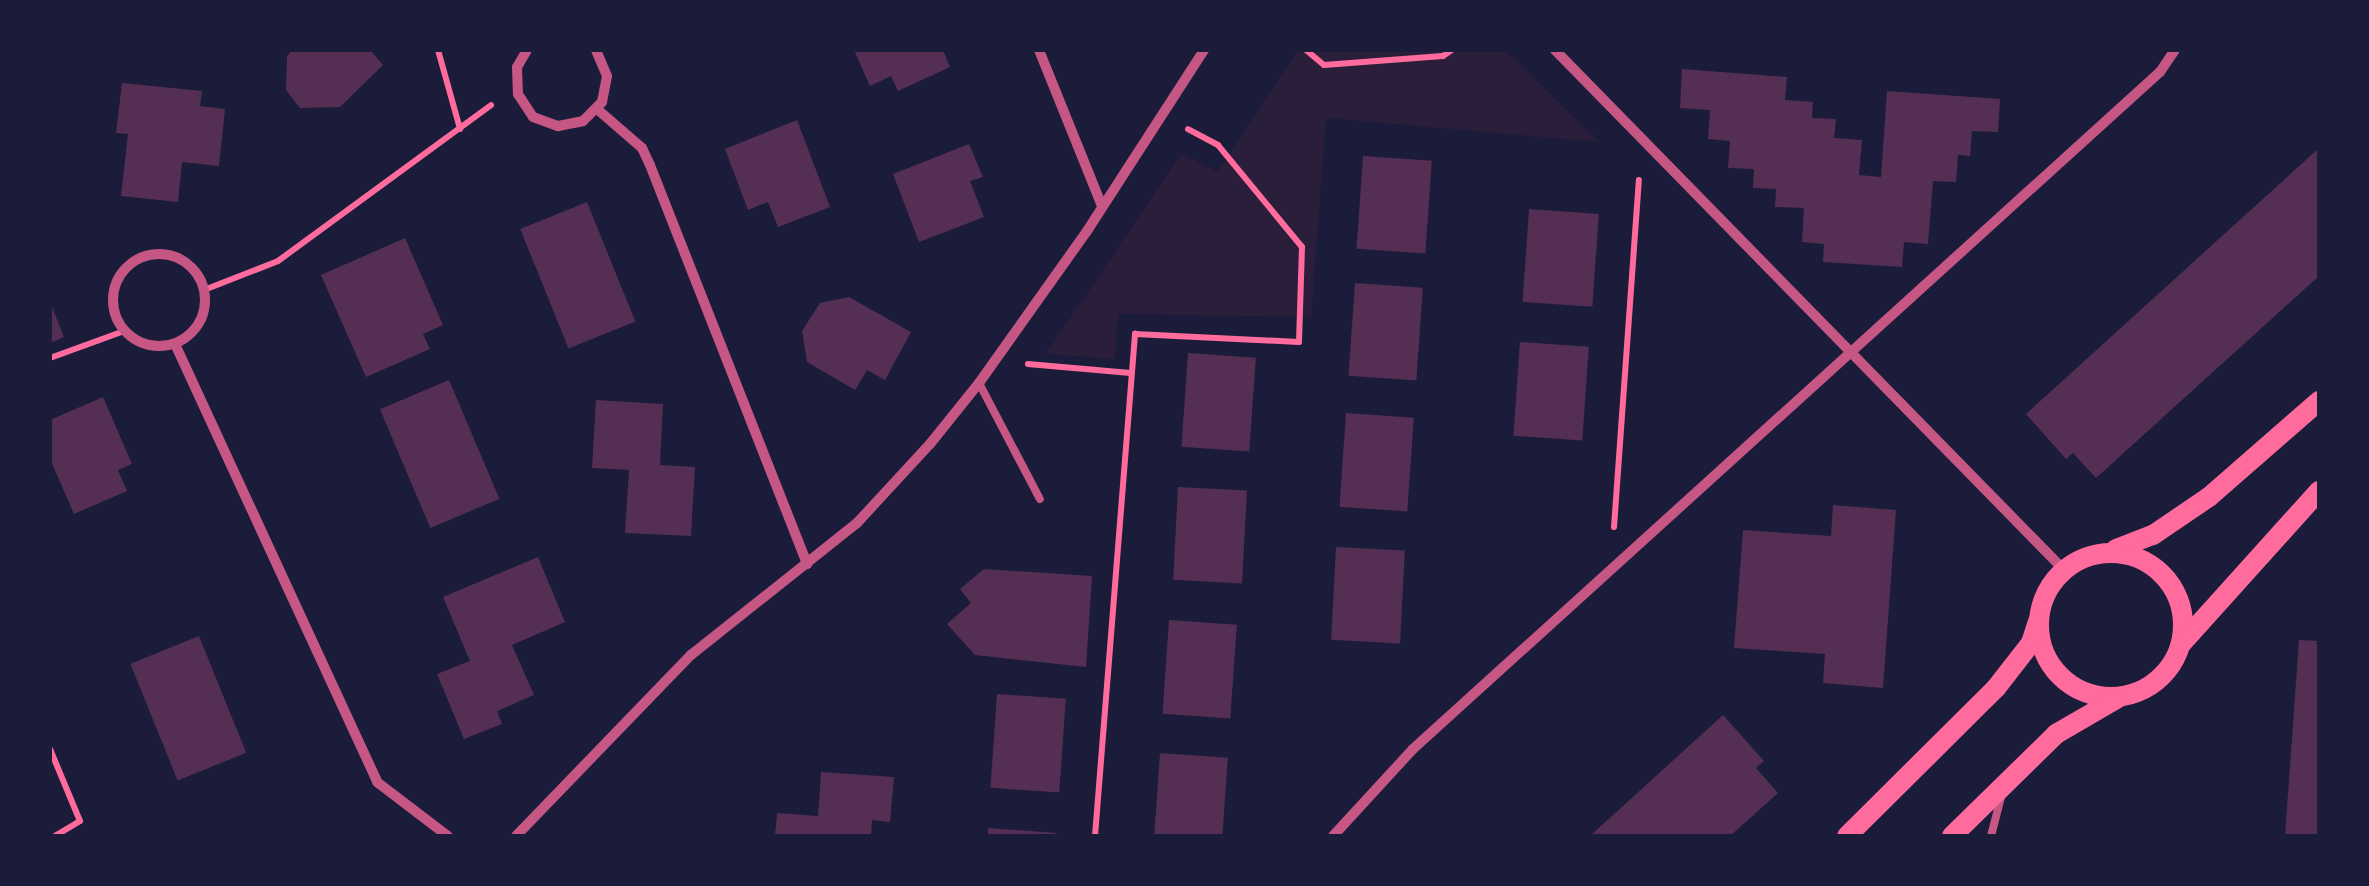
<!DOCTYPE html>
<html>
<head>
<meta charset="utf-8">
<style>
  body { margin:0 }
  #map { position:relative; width:2369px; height:886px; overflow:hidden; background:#1b1b3a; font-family:"Asap Condensed",sans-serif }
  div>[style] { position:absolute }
  .green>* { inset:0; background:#2a1e3b }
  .building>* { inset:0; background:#542f53; transform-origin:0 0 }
  .path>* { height:6px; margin:-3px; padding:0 3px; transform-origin:3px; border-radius:3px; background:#ff6b9d }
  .service>* { height:8px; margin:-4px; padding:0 4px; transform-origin:4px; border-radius:4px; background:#c65784 }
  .minor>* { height:10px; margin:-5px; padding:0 5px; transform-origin:5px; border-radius:5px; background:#c65784 }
  .minor>.ring { margin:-5px; padding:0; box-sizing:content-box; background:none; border:10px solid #c65784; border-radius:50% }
  .secondary>* { height:20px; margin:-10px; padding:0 10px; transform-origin:10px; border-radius:10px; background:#ff6b9d }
  .secondary>.ring { margin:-10px; padding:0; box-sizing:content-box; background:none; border:20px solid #ff6b9d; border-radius:50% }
  span { translate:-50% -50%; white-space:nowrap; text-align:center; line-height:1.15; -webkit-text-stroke:10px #1b1b3a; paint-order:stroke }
  .frame { position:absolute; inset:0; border:52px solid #1b1b3a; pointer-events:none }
</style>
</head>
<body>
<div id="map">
  <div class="green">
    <i style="clip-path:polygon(1299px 50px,1505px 50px,1599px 142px,1326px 118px,1311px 317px,1118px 314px,1115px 359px,1046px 354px,1181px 154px,1218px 172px)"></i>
  </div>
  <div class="building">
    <i style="clip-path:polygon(292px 50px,370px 50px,383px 65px,340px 107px,300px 108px,286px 90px,287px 56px)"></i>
    <i style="clip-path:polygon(854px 50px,943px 50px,950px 67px,898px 91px,891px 76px,870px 86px)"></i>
    <i style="clip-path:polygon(1682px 69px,1787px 77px,1785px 100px,1813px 102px,1812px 118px,1836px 119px,1834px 138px,1862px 140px,1859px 175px,1881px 177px,1887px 91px,2000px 99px,1998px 132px,1972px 131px,1970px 156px,1958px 155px,1956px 182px,1933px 181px,1928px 244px,1904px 242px,1902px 267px,1823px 262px,1824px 244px,1802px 242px,1804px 208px,1775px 207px,1776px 189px,1753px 188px,1754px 169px,1728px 168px,1730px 141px,1708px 139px,1710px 110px,1680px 108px)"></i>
    <i style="clip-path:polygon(122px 83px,202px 91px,200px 106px,225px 109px,219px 166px,182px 162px,178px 202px,121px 196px,128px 134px,116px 133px)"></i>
    <i style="clip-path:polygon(797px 120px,830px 207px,778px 227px,768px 202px,748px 210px,725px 149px)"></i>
    <i style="clip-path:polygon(969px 144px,983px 177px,970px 181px,984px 217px,919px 242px,893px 174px)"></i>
    <i style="clip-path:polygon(2319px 148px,2319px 276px,2096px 478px,2073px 453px,2066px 459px,2026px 414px)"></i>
    <i style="left:1363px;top:156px;width:69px;height:93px;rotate:4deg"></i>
    <i style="left:587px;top:202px;width:129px;height:72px;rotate:68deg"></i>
    <i style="left:1529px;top:209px;width:70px;height:93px;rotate:4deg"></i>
    <i style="clip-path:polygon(405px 238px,443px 325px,423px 334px,430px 349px,366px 377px,321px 275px)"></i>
    <i style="left:1355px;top:283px;width:68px;height:93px;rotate:4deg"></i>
    <i style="clip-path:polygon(849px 297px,911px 332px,885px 380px,867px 370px,855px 390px,807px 362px,802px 331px,820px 303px)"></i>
    <i style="clip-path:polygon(50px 302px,64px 337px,50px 343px)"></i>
    <i style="left:1520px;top:342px;width:69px;height:94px;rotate:4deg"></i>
    <i style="left:1188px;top:353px;width:68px;height:94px;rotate:4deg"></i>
    <i style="left:449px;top:380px;width:129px;height:75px;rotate:67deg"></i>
    <i style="clip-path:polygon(103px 397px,132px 464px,118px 470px,127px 491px,74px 514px,50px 459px,50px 420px)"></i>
    <i style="clip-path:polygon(596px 400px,663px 404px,660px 465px,695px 467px,691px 536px,625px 533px,629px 470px,592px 468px)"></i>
    <i style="left:1346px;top:413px;width:68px;height:94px;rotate:4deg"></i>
    <i style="left:1178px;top:487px;width:69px;height:93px;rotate:3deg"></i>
    <i style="clip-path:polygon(1833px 505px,1896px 510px,1883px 688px,1823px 683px,1825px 654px,1734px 648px,1743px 530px,1831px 536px)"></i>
    <i style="left:1336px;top:547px;width:69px;height:93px;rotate:3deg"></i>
    <i style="clip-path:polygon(538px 557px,565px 622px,512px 645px,534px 695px,497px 711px,502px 724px,464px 739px,437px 674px,470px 661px,443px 597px)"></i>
    <i style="clip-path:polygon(984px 569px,1092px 576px,1086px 667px,975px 655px,947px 624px,971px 603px,960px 589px)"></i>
    <i style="left:1169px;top:620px;width:68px;height:94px;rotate:4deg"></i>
    <i style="left:199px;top:636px;width:126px;height:74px;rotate:68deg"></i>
    <i style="clip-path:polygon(2299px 640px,2319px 641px,2319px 836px,2285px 836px)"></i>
    <i style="left:997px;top:694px;width:69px;height:94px;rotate:4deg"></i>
    <i style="clip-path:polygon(1723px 715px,1764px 761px,1756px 768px,1778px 793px,1730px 836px,1590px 836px)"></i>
    <i style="left:1160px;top:753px;width:68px;height:83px;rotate:4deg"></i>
    <i style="clip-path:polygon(821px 772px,894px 777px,890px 822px,872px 820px,871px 836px,775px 836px,777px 813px,818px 816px)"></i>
    <i style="clip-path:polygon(988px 828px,1057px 833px,1056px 836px,988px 836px)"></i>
  </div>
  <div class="path">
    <i style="left:438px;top:50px;width:82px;rotate:74.4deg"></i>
    <i style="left:1306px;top:50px;width:23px;rotate:40deg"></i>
    <i style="left:1324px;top:65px;width:119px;rotate:-4.3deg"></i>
    <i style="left:1443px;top:56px;width:11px;rotate:-34deg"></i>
    <i style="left:204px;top:290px;width:79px;rotate:-21.4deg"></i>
    <i style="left:278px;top:261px;width:264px;rotate:-36.2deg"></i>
    <i style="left:50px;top:358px;width:79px;rotate:-20deg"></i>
    <i style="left:1028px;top:364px;width:103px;rotate:5deg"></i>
    <i style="left:1614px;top:527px;width:348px;rotate:-85.9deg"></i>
    <i style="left:50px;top:749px;width:78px;rotate:67.4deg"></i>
    <i style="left:80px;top:821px;width:29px;rotate:149deg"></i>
    <i style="left:1095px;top:836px;width:504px;rotate:-85.44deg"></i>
    <i style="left:1135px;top:334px;width:164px;rotate:2.8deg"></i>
    <i style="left:1299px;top:342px;width:95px;rotate:-88.2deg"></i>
    <i style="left:1302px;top:247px;width:132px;rotate:-129.5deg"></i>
    <i style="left:1218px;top:145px;width:34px;rotate:-152deg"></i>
  </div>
  <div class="service">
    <i style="left:979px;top:383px;width:131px;rotate:62.3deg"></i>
    <i style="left:1991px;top:836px;width:40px;rotate:-75.6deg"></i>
  </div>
  <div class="minor">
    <i style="left:527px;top:50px;width:20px;rotate:120deg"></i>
    <i style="left:517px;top:67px;width:27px;rotate:88deg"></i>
    <i style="left:518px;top:94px;width:27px;rotate:57deg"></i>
    <i style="left:533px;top:117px;width:27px;rotate:20deg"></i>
    <i style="left:558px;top:126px;width:25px;rotate:-11deg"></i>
    <i style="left:583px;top:121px;width:27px;rotate:-45deg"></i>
    <i style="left:602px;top:102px;width:26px;rotate:-79deg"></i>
    <i style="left:607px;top:76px;width:28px;rotate:-113deg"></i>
    <i style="left:1039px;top:50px;width:168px;rotate:68deg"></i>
    <i style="left:1555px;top:50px;width:728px;rotate:45.61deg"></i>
    <i style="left:597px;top:109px;width:60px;rotate:40.9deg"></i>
    <i style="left:642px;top:148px;width:19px;rotate:65deg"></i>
    <i style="left:650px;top:165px;width:429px;rotate:68.5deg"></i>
    <i class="ring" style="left:113px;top:254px;width:82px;height:82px"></i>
    <i style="left:175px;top:344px;width:482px;rotate:65.2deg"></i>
    <i style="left:377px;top:782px;width:89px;rotate:37.3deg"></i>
    <i style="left:516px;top:836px;width:252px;rotate:-46deg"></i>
    <i style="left:691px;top:655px;width:212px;rotate:-38.5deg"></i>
    <i style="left:857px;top:523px;width:108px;rotate:-47.3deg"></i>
    <i style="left:930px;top:444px;width:78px;rotate:-51.2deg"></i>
    <i style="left:979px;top:383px;width:186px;rotate:-54.6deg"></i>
    <i style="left:1087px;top:231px;width:216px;rotate:-57.1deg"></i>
    <i style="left:1333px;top:836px;width:118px;rotate:-47.4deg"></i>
    <i style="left:1413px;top:749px;width:1008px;rotate:-42.19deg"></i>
    <i style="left:2160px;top:72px;width:27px;rotate:-56deg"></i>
  </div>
  <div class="secondary">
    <i style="left:2116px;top:549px;width:40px;rotate:-21deg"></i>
    <i style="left:2153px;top:535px;width:68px;rotate:-34.2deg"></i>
    <i style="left:2209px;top:497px;width:146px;rotate:-41.1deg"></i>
    <i class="ring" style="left:2039px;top:553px;width:124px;height:124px"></i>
    <i style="left:2182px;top:643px;width:205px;rotate:-48deg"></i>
    <i style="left:1847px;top:836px;width:210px;rotate:-44.8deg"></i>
    <i style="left:1996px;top:688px;width:57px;rotate:-52.1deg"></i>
    <i style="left:2031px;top:643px;width:22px;rotate:-72deg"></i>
    <i style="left:1952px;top:836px;width:146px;rotate:-44.4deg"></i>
    <i style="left:2056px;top:734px;width:72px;rotate:-30.1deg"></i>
  </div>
  <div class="frame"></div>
</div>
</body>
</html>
